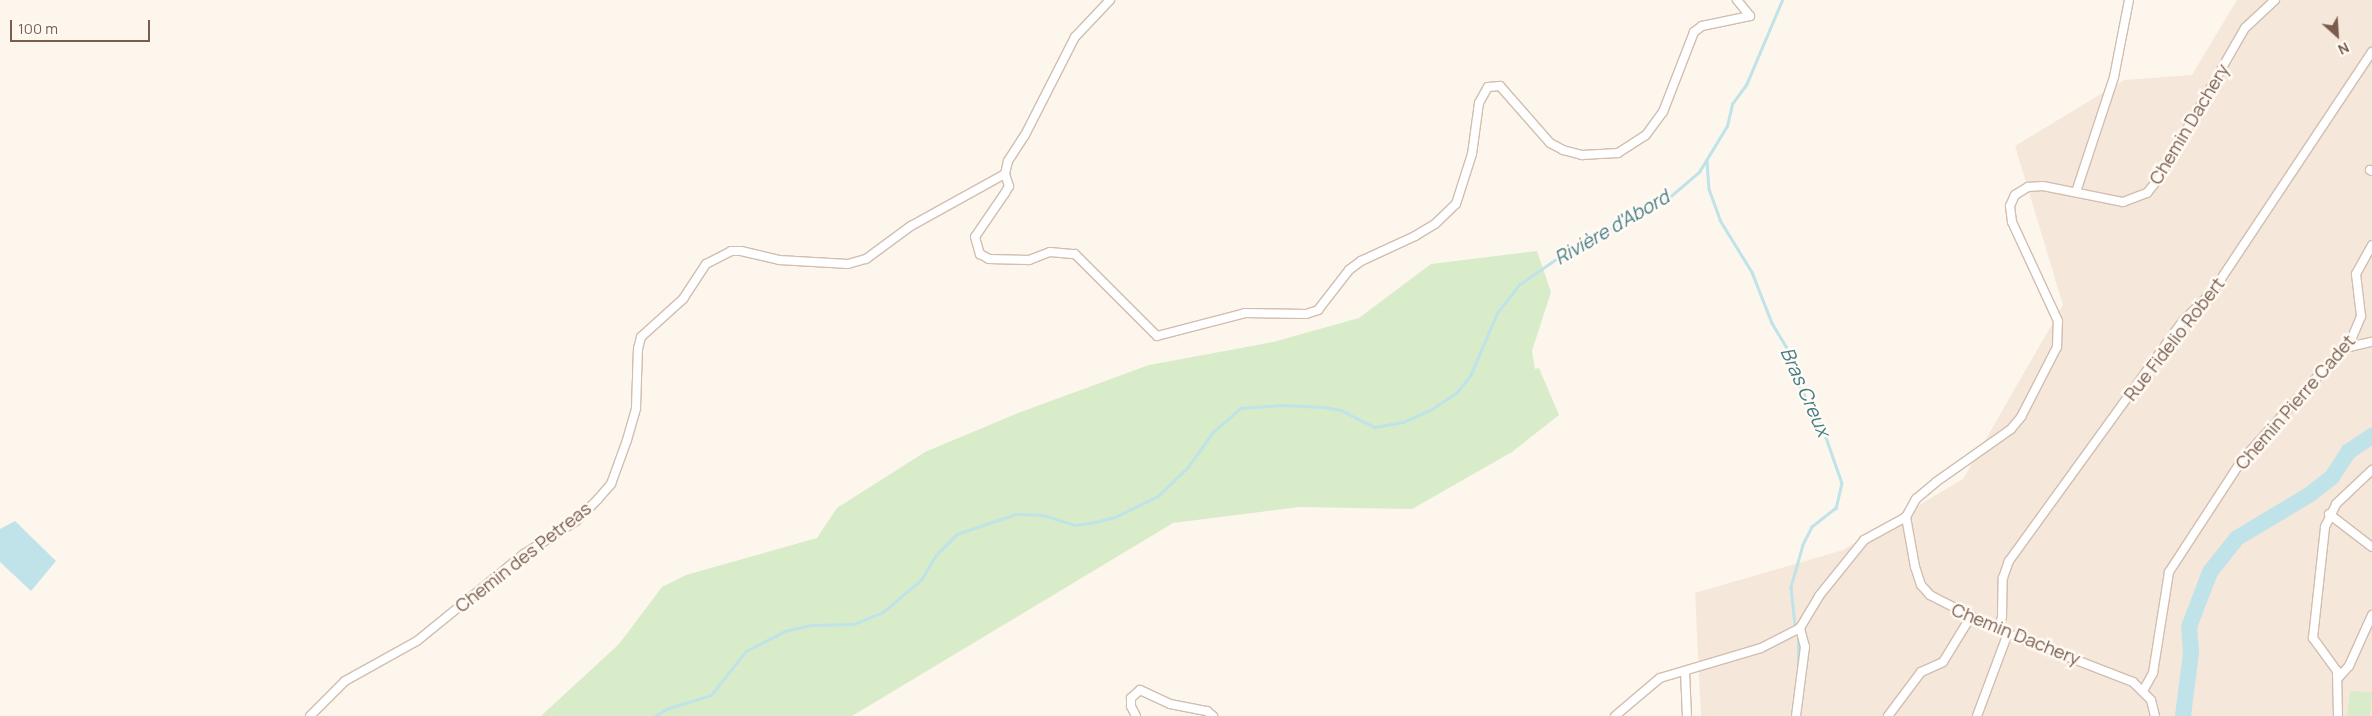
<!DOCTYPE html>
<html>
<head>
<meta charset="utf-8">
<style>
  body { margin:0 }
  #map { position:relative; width:2372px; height:716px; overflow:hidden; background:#fdf6ec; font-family:Manrope,sans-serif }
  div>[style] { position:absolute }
  .residential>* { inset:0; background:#f5e8da }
  .green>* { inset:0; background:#d8ecc9 }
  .water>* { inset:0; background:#bfe3e8 }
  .stream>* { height:2.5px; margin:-1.25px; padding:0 1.25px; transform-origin:1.25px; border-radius:1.25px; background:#bfe3e8 }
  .river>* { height:16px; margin:-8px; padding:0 8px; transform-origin:8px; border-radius:8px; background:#bfe3e8 }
  .roads { filter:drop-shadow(1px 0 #d1beb0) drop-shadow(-1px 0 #d1beb0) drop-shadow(0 1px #d1beb0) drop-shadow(0 -1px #d1beb0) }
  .street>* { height:8px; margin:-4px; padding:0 4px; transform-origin:4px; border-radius:4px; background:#fff }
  span { translate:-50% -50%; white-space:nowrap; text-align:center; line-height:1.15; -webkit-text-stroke:5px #fffaf3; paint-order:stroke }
  .street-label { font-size:18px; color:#7a5c4d }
  .water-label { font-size:19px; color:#437c86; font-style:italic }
  .north { position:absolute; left:2312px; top:10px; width:50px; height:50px; -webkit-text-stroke:4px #fffaf3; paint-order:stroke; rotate:154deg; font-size:14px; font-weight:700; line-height:20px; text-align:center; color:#7a5c4d }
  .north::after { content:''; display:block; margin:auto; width:18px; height:22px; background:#7a5c4d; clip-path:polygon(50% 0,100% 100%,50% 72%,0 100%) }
  .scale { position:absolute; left:10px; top:20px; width:140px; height:22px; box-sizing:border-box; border:2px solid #7a5c4d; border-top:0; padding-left:6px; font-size:15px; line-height:18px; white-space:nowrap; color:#7a5c4d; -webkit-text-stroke:4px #fffaf3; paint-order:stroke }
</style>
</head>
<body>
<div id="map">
  <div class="residential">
    <i style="clip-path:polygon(2237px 0,2372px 0,2372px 716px,1701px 716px,1695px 593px,1843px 550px,1963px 479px,2063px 305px,2015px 146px,2124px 80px,2192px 75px)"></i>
  </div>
  <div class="green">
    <i style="clip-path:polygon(1537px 251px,1551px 292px,1532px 351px,1535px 369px,1539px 368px,1559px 415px,1512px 452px,1412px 509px,1299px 507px,1173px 523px,852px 716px,541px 716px,619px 644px,662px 587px,686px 575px,817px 538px,837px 508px,925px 452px,1018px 413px,1149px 365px,1273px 342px,1359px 318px,1431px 264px)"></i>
    <i style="clip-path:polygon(2350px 691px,2372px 692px,2370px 716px,2347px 716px)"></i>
  </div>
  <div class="water">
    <i style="clip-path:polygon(15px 521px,56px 561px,31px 591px,0 562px,0 529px)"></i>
  </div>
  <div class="stream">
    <i style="left:1707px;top:161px;width:28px;rotate:86deg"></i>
    <i style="left:1709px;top:189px;width:33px;rotate:70deg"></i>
    <i style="left:1720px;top:220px;width:61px;rotate:58.4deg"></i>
    <i style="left:1752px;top:272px;width:55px;rotate:68.6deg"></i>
    <i style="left:1772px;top:323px;width:27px;rotate:59deg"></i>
    <i style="left:1786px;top:346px;width:35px;rotate:74deg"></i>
    <i style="left:1796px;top:380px;width:53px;rotate:60.5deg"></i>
    <i style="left:1822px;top:426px;width:60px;rotate:70.7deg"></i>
    <i style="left:1842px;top:483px;width:26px;rotate:103deg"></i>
    <i style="left:1836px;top:508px;width:31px;rotate:142deg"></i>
    <i style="left:1812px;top:527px;width:20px;rotate:117deg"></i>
    <i style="left:1803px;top:545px;width:44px;rotate:105.9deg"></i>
    <i style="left:1791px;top:587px;width:38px;rotate:84deg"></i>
    <i style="left:1798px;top:673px;width:33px;rotate:-90deg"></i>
    <i style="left:655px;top:716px;width:13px;rotate:-32deg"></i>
    <i style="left:666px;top:709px;width:47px;rotate:-17.3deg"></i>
    <i style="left:711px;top:695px;width:56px;rotate:-51.5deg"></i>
    <i style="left:746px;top:651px;width:44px;rotate:-27.1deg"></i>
    <i style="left:785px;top:631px;width:26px;rotate:-13deg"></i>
    <i style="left:810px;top:625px;width:44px;rotate:-1.3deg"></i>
    <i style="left:854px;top:624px;width:31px;rotate:-22deg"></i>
    <i style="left:883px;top:612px;width:50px;rotate:-40.1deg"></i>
    <i style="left:921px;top:580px;width:29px;rotate:-59deg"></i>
    <i style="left:936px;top:555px;width:30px;rotate:-45deg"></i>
    <i style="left:957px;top:534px;width:62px;rotate:-18.7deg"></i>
    <i style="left:1016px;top:514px;width:27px;rotate:2deg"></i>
    <i style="left:1043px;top:515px;width:34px;rotate:17deg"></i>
    <i style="left:1076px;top:525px;width:15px;rotate:-8deg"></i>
    <i style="left:1091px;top:523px;width:25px;rotate:-14deg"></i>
    <i style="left:1115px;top:517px;width:48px;rotate:-26deg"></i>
    <i style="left:1158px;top:496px;width:42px;rotate:-44deg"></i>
    <i style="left:1188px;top:467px;width:43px;rotate:-54.5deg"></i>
    <i style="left:1213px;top:432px;width:37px;rotate:-41deg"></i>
    <i style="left:1241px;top:408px;width:41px;rotate:-4.2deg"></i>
    <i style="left:1282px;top:405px;width:41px;rotate:2.8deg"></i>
    <i style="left:1323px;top:407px;width:18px;rotate:9deg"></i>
    <i style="left:1341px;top:410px;width:38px;rotate:27deg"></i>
    <i style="left:1375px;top:427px;width:28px;rotate:-10deg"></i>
    <i style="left:1403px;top:422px;width:32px;rotate:-24deg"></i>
    <i style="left:1432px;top:409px;width:30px;rotate:-34deg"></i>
    <i style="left:1457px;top:392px;width:21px;rotate:-51deg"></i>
    <i style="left:1470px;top:376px;width:69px;rotate:-66.8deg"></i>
    <i style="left:1497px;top:313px;width:37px;rotate:-52deg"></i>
    <i style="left:1520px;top:284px;width:63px;rotate:-34.7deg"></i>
    <i style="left:1572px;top:248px;width:104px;rotate:-26.8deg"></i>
    <i style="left:1665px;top:201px;width:45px;rotate:-40.5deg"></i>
    <i style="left:1699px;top:172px;width:54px;rotate:-58.7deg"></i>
    <i style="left:1727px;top:126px;width:23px;rotate:-77deg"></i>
    <i style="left:1732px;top:104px;width:24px;rotate:-54deg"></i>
    <i style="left:1746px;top:85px;width:92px;rotate:-67deg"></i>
  </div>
  <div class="river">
    <i style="left:2183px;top:716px;width:64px;rotate:-82.8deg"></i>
    <i style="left:2191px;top:653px;width:26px;rotate:-94deg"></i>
    <i style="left:2189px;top:627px;width:59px;rotate:-69.1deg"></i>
    <i style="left:2210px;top:572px;width:43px;rotate:-51.5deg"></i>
    <i style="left:2237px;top:538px;width:84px;rotate:-30.8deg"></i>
    <i style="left:2309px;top:495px;width:29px;rotate:-38deg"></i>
    <i style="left:2332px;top:477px;width:30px;rotate:-57deg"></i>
    <i style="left:2348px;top:452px;width:29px;rotate:-34deg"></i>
  </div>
  <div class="roads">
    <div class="street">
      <i style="left:2370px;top:170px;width:2px;rotate:27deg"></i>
      <i style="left:1005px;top:174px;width:13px;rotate:72deg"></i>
      <i style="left:1009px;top:186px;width:8px;rotate:120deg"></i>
      <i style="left:1005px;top:193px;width:53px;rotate:124.3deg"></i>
      <i style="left:975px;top:237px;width:18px;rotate:74deg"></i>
      <i style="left:980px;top:254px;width:10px;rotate:29deg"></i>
      <i style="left:989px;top:259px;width:40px;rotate:1.4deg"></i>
      <i style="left:1029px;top:260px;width:22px;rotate:-21deg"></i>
      <i style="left:1050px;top:252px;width:25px;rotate:5deg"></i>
      <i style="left:1075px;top:254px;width:116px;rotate:45deg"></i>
      <i style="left:1157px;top:336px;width:91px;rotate:-14.6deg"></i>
      <i style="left:1245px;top:313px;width:61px;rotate:0.9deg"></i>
      <i style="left:1306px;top:314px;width:13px;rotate:-18deg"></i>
      <i style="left:1318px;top:310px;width:51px;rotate:-52.2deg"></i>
      <i style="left:1349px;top:270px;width:15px;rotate:-37deg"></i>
      <i style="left:1361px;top:261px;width:60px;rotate:-24.8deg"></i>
      <i style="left:1415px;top:236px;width:23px;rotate:-31deg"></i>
      <i style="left:1435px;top:224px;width:29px;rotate:-44deg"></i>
      <i style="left:1456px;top:204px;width:52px;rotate:-72.3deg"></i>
      <i style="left:1472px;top:154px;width:51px;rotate:-82.2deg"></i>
      <i style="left:1479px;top:103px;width:18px;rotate:-61deg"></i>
      <i style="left:1488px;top:87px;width:12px;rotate:-5deg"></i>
      <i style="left:1500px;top:86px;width:76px;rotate:48.7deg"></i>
      <i style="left:1550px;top:143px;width:15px;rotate:28deg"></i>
      <i style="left:1563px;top:150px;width:20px;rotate:15deg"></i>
      <i style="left:1582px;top:155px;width:36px;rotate:-3deg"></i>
      <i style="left:1618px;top:153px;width:33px;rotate:-33deg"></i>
      <i style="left:1646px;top:135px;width:29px;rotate:-54deg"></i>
      <i style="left:1663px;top:112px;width:86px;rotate:-68.8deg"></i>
      <i style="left:1694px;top:32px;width:10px;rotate:-37deg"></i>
      <i style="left:1702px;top:26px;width:49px;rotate:-11.8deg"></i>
      <i style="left:1750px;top:16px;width:21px;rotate:-129deg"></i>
      <i style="left:2076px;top:192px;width:121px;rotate:-71.7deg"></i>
      <i style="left:2114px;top:77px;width:78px;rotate:-79deg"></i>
      <i style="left:2345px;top:348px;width:28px;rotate:-13deg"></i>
      <i style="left:2329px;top:514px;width:54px;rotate:37.5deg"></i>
      <i style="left:1998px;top:630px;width:14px;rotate:-73deg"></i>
      <i style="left:2002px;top:617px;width:39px;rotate:-89deg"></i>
      <i style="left:2003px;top:578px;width:18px;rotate:-71deg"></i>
      <i style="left:2009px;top:561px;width:296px;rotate:-54.1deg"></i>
      <i style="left:2183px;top:321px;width:42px;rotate:-45deg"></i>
      <i style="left:2213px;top:291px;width:287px;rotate:-56.4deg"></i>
      <i style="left:1685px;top:671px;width:45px;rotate:87.5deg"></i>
      <i style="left:2339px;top:677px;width:15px;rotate:-48deg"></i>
      <i style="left:2349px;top:666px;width:56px;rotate:-65.7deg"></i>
      <i style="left:2143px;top:691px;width:21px;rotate:-61deg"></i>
      <i style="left:2153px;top:673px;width:102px;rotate:-81deg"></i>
      <i style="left:2169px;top:572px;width:134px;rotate:-56.9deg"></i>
      <i style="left:2242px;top:460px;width:162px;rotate:-47.8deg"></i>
      <i style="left:2351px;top:340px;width:26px;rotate:-67deg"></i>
      <i style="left:2361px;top:316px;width:42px;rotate:-96.8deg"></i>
      <i style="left:2356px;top:274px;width:33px;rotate:-61deg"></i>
      <i style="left:310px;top:716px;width:49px;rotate:-45deg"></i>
      <i style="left:345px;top:681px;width:82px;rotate:-29.1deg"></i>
      <i style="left:417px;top:641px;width:138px;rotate:-39.1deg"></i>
      <i style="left:524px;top:554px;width:62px;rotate:-32.4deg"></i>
      <i style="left:576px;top:521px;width:31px;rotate:-45deg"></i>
      <i style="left:598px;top:499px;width:20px;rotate:-49deg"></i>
      <i style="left:611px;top:484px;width:47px;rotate:-70deg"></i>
      <i style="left:627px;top:440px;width:33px;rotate:-74deg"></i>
      <i style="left:636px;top:408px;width:59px;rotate:-88.1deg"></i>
      <i style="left:638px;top:349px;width:12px;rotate:-76deg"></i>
      <i style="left:641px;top:337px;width:57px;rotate:-42.1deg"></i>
      <i style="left:683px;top:299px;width:42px;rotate:-56.7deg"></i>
      <i style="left:706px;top:264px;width:28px;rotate:-27deg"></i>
      <i style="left:731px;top:251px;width:10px"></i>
      <i style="left:741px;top:251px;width:39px;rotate:13deg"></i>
      <i style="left:779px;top:260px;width:69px;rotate:3.3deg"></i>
      <i style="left:848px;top:264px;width:19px;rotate:-16deg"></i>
      <i style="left:866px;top:259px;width:56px;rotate:-36.3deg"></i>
      <i style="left:911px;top:226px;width:107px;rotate:-29deg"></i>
      <i style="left:1005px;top:174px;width:13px;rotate:-77deg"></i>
      <i style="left:1008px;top:161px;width:31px;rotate:-57deg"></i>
      <i style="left:1025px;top:135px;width:110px;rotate:-63deg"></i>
      <i style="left:1075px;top:37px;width:51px;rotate:-46.6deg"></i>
      <i style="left:1136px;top:716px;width:11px;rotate:-117deg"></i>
      <i style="left:1131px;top:706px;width:8px;rotate:-90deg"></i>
      <i style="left:1131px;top:698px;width:12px;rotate:-42deg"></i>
      <i style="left:1140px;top:690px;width:33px;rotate:25deg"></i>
      <i style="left:1170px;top:704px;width:38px;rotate:11deg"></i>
      <i style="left:1207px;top:711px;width:8px;rotate:40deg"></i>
      <i style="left:1615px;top:716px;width:59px;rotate:-40.2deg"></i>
      <i style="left:1660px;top:678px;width:105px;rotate:-16.5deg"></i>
      <i style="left:1761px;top:648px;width:44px;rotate:-27.1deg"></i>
      <i style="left:1800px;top:628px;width:37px;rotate:-59deg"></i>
      <i style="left:1819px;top:596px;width:72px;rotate:-51.2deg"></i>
      <i style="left:1864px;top:540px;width:48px;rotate:-28.7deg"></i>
      <i style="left:1796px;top:716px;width:70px;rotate:-82.6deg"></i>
      <i style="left:1805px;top:647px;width:20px;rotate:-105deg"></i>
      <i style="left:1888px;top:716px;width:55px;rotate:-53.1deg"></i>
      <i style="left:1921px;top:672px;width:24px;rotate:-24deg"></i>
      <i style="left:1943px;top:662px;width:52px;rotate:-58.5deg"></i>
      <i style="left:1977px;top:716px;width:89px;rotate:-69.5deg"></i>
      <i style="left:2155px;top:716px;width:16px;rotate:-104deg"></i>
      <i style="left:2151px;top:700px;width:25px;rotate:-135deg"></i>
      <i style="left:2133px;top:682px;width:145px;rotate:-158.9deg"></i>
      <i style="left:1998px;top:630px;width:76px;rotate:-152.8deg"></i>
      <i style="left:1930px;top:595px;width:13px;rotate:-132deg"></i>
      <i style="left:1921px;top:585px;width:19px;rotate:-108deg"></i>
      <i style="left:1915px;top:567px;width:51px;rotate:-100.2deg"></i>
      <i style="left:1906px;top:517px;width:21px;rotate:-61deg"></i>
      <i style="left:1916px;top:499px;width:26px;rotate:-40deg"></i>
      <i style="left:1936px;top:482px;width:92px;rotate:-35.2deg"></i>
      <i style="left:2011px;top:429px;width:16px;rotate:-50deg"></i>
      <i style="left:2021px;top:417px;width:79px;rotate:-62.8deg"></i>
      <i style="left:2057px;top:347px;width:26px;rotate:-88deg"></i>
      <i style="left:2058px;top:321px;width:109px;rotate:-114.9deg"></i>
      <i style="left:2012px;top:222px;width:16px;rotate:-97deg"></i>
      <i style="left:2010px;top:206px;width:12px;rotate:-66deg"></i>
      <i style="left:2015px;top:195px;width:15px;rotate:-32deg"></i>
      <i style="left:2028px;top:187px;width:15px;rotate:-4deg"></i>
      <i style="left:2043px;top:186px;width:82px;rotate:11.3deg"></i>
      <i style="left:2123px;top:202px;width:26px;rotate:-21deg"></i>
      <i style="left:2147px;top:193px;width:19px;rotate:-51deg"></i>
      <i style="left:2159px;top:178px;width:173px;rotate:-60.2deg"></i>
      <i style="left:2245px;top:28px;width:41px;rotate:-43deg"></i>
      <i style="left:2338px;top:716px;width:45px;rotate:-91.3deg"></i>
      <i style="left:2337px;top:671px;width:41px;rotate:-126deg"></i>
      <i style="left:2313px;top:638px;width:112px;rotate:-83.8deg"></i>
      <i style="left:2325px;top:527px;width:25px;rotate:-64deg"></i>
      <i style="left:2336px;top:504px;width:50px;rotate:-43.4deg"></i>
    </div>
  </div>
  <div class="street-label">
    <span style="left:2189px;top:124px;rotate:-59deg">Chemin Dachery</span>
    <span style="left:2174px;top:339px;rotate:-52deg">Rue Fidelio Robert</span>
    <span style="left:2295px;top:402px;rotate:-49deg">Chemin Pierre Cadet</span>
    <span style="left:523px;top:557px;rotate:-38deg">Chemin des Petreas</span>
    <span style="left:2016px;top:634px;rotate:22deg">Chemin Dachery</span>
  </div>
  <div class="water-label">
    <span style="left:1612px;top:228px;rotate:-30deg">Rivière d'Abord</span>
    <span style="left:1805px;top:392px;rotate:66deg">Bras Creux</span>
  </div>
  <div class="north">N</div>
  <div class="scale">100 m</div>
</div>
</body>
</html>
